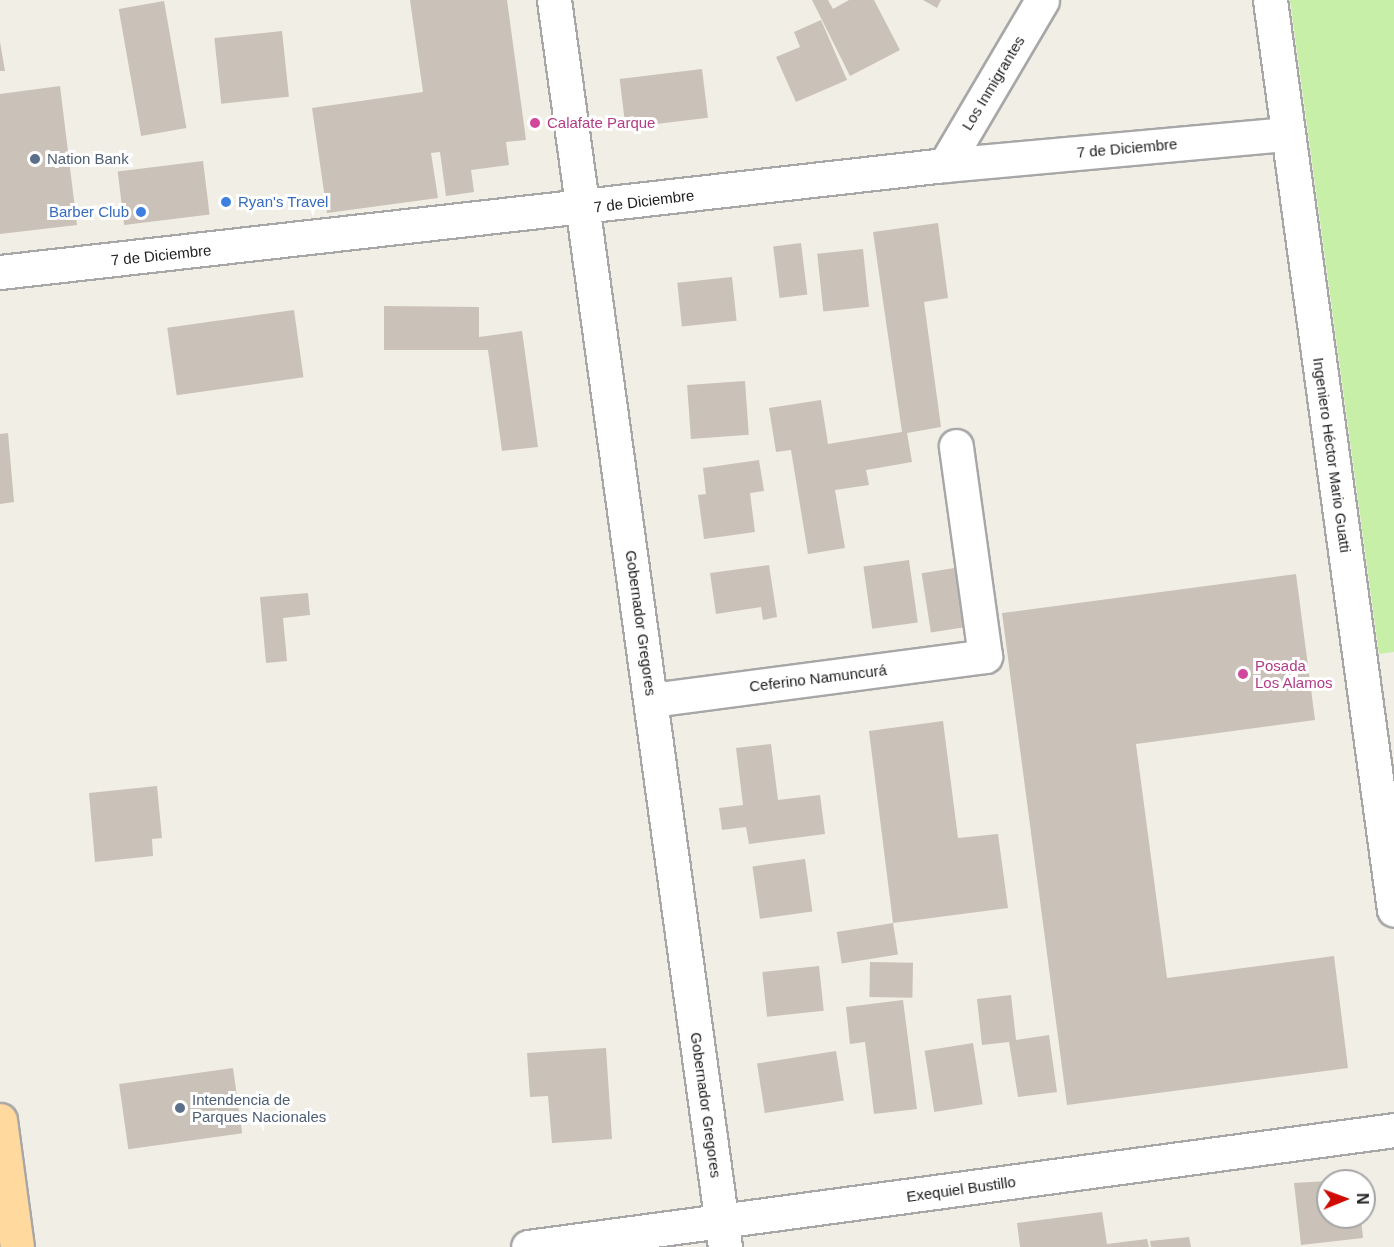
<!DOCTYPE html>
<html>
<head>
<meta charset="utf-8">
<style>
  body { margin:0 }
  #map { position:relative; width:1394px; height:1247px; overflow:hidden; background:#f1eee6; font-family:Arial,sans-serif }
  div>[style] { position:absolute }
  .grass>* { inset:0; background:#c8efa8 }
  .building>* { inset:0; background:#cac1b8; transform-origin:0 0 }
  .roads { filter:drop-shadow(2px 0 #a7a7a7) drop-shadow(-2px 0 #a7a7a7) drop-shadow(0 2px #a7a7a7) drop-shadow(0 -2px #a7a7a7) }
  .minor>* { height:33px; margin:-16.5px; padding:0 16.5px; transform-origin:16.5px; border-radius:16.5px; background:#fff }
  .major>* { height:33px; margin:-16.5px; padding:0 16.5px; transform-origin:16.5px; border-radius:16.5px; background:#ffd99d }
  .dots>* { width:16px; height:16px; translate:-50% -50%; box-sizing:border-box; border:3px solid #fff; border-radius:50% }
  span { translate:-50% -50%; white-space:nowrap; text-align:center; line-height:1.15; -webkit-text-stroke:6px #fff; paint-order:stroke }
  .street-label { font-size:15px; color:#202020 }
  .hotel-label { font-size:15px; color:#b23c85 }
  .left { translate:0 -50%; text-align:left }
  .service-label { font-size:15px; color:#4e5e75 }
  .shop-label { font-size:15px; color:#366cbe }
  .right { translate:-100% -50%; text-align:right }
  .north { position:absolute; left:1316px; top:1169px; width:60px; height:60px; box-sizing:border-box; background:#fff; border:2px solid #a6a6a6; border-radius:50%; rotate:89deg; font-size:16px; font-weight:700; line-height:24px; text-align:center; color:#202020 }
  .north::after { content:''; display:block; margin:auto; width:21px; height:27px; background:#d00a00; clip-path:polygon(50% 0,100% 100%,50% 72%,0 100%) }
</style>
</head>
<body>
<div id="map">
  <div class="grass">
    <i style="clip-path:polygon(1290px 0,1394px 0,1394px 652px,1379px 654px)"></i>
  </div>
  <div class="building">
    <i style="clip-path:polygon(410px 0,507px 0,526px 140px,506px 142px,509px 165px,471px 170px,474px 192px,446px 196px,440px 152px,431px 153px,438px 198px,327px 213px,312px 108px,423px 92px)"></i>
    <i style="clip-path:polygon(812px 0,828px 0,833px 9px,849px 0,874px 0,900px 50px,850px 76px)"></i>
    <i style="clip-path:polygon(923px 0,941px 0,937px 8px)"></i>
    <i style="left:164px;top:1px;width:129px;height:46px;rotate:80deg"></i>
    <i style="clip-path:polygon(821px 20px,847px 80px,796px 102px,776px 57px,800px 47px,794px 32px)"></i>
    <i style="left:282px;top:31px;width:66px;height:68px;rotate:84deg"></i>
    <i style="clip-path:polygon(0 42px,5px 71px,0 71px)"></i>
    <i style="left:702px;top:69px;width:49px;height:83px;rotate:83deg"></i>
    <i style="clip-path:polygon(60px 86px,77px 225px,0 234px,0 94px)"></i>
    <i style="left:203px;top:161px;width:54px;height:86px;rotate:83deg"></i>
    <i style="clip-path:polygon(938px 223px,948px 298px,924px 302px,941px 427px,907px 433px,912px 462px,866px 470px,869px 485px,835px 490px,845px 548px,808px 554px,791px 450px,776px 452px,769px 408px,821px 400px,828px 444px,902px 432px,873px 232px)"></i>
    <i style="left:801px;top:243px;width:52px;height:28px;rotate:83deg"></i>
    <i style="left:863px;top:249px;width:58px;height:46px;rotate:84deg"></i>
    <i style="left:732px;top:277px;width:44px;height:55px;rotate:84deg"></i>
    <i style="clip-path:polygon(384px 306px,479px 307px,479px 337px,522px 331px,538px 447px,502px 451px,488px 350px,384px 350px)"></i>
    <i style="left:294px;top:310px;width:68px;height:128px;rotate:82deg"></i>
    <i style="left:745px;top:381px;width:54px;height:58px;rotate:86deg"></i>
    <i style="clip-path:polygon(8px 433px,14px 502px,0 504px,0 434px)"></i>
    <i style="clip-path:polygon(759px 460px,764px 491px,750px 493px,755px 532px,704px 539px,698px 495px,706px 494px,703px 468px)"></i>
    <i style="left:909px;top:560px;width:63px;height:46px;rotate:82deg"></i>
    <i style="clip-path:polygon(769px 565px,777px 617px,763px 620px,761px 607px,716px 614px,710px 573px)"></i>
    <i style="left:967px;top:566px;width:60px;height:46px;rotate:81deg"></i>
    <i style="clip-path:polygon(1296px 574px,1315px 720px,1136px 744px,1167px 978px,1334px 956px,1348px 1068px,1067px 1105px,1002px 613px)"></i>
    <i style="clip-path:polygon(308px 593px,310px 615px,283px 618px,287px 661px,266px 663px,260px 597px)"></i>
    <i style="clip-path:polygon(943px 721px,958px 838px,998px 834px,1008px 908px,893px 923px,869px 731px)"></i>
    <i style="clip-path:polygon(771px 744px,778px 800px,820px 795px,825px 834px,749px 844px,746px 827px,722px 830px,719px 808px,743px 805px,736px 748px)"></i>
    <i style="clip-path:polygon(157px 786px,162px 838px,152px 839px,153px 856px,95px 862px,89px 793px)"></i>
    <i style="left:805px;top:859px;width:53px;height:53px;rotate:82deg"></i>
    <i style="left:893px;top:923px;width:32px;height:57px;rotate:81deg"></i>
    <i style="left:870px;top:962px;width:43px;height:35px;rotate:1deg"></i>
    <i style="left:819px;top:966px;width:45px;height:57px;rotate:84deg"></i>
    <i style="clip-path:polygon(1011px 995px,1016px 1040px,1049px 1035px,1057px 1092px,1018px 1097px,1009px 1042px,982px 1045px,977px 999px)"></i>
    <i style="clip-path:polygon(903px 1000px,917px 1109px,874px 1114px,865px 1042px,850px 1044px,846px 1007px)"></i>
    <i style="left:973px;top:1043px;width:62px;height:49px;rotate:81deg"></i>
    <i style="clip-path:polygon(606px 1048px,612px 1139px,552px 1143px,548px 1096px,530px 1097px,527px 1053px)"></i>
    <i style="left:836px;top:1051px;width:50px;height:80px;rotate:81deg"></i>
    <i style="left:233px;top:1068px;width:66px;height:115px;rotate:82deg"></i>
    <i style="clip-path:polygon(1357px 1177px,1357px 1181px,1333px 1181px,1333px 1179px)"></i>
    <i style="clip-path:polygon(1328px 1181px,1328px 1217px,1361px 1217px,1363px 1238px,1301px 1245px,1294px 1183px)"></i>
    <i style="clip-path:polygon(1102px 1212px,1107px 1244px,1147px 1239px,1149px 1247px,1020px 1247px,1017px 1223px)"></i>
    <i style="clip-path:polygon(1189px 1237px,1191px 1247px,1151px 1247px,1150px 1241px)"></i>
  </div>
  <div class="roads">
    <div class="minor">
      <i style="left:554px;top:0;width:1259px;rotate:82.19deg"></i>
      <i style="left:1270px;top:0;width:918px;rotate:82.24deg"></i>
      <i style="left:945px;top:165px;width:191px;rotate:-59.5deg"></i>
      <i style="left:0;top:272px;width:951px;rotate:-6.46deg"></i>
      <i style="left:945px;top:165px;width:344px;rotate:-5.2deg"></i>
      <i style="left:652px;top:700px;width:336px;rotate:-7.5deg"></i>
      <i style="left:985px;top:656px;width:212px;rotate:-97.9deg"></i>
      <i style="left:528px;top:1247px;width:874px;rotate:-7.69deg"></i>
    </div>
    <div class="major">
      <i style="left:0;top:1120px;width:128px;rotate:82.4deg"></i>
    </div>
  </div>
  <div class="dots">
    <i style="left:535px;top:123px;background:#d1479c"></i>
    <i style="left:35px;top:159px;background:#5c6f8a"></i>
    <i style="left:226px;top:202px;background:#3f7fe0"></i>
    <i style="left:141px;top:212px;background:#3f7fe0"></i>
    <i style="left:1243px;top:674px;background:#d1479c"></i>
    <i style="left:180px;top:1108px;background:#5c6f8a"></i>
  </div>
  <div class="street-label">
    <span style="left:993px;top:83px;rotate:-59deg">Los Inmigrantes</span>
    <span style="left:1127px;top:148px;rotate:-5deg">7 de Diciembre</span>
    <span style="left:644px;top:201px;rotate:-7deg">7 de Diciembre</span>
    <span style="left:161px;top:255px;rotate:-6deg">7 de Diciembre</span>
    <span style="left:1332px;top:455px;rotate:82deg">Ingeniero Héctor Mario Guatti</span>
    <span style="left:641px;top:623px;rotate:82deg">Gobernador Gregores</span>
    <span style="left:818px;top:678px;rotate:-7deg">Ceferino Namuncurá</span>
    <span style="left:706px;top:1105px;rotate:82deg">Gobernador Gregores</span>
    <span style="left:961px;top:1189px;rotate:-8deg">Exequiel Bustillo</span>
  </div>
  <div class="hotel-label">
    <span class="left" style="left:547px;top:123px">Calafate Parque</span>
    <span class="left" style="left:1255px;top:674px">Posada<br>Los Alamos</span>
  </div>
  <div class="service-label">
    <span class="left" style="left:47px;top:159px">Nation Bank</span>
    <span class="left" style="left:192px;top:1108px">Intendencia de<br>Parques Nacionales</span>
  </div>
  <div class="shop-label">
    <span class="left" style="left:238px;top:202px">Ryan's Travel</span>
    <span class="right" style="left:129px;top:212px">Barber Club</span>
  </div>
  <div class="north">N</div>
</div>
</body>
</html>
